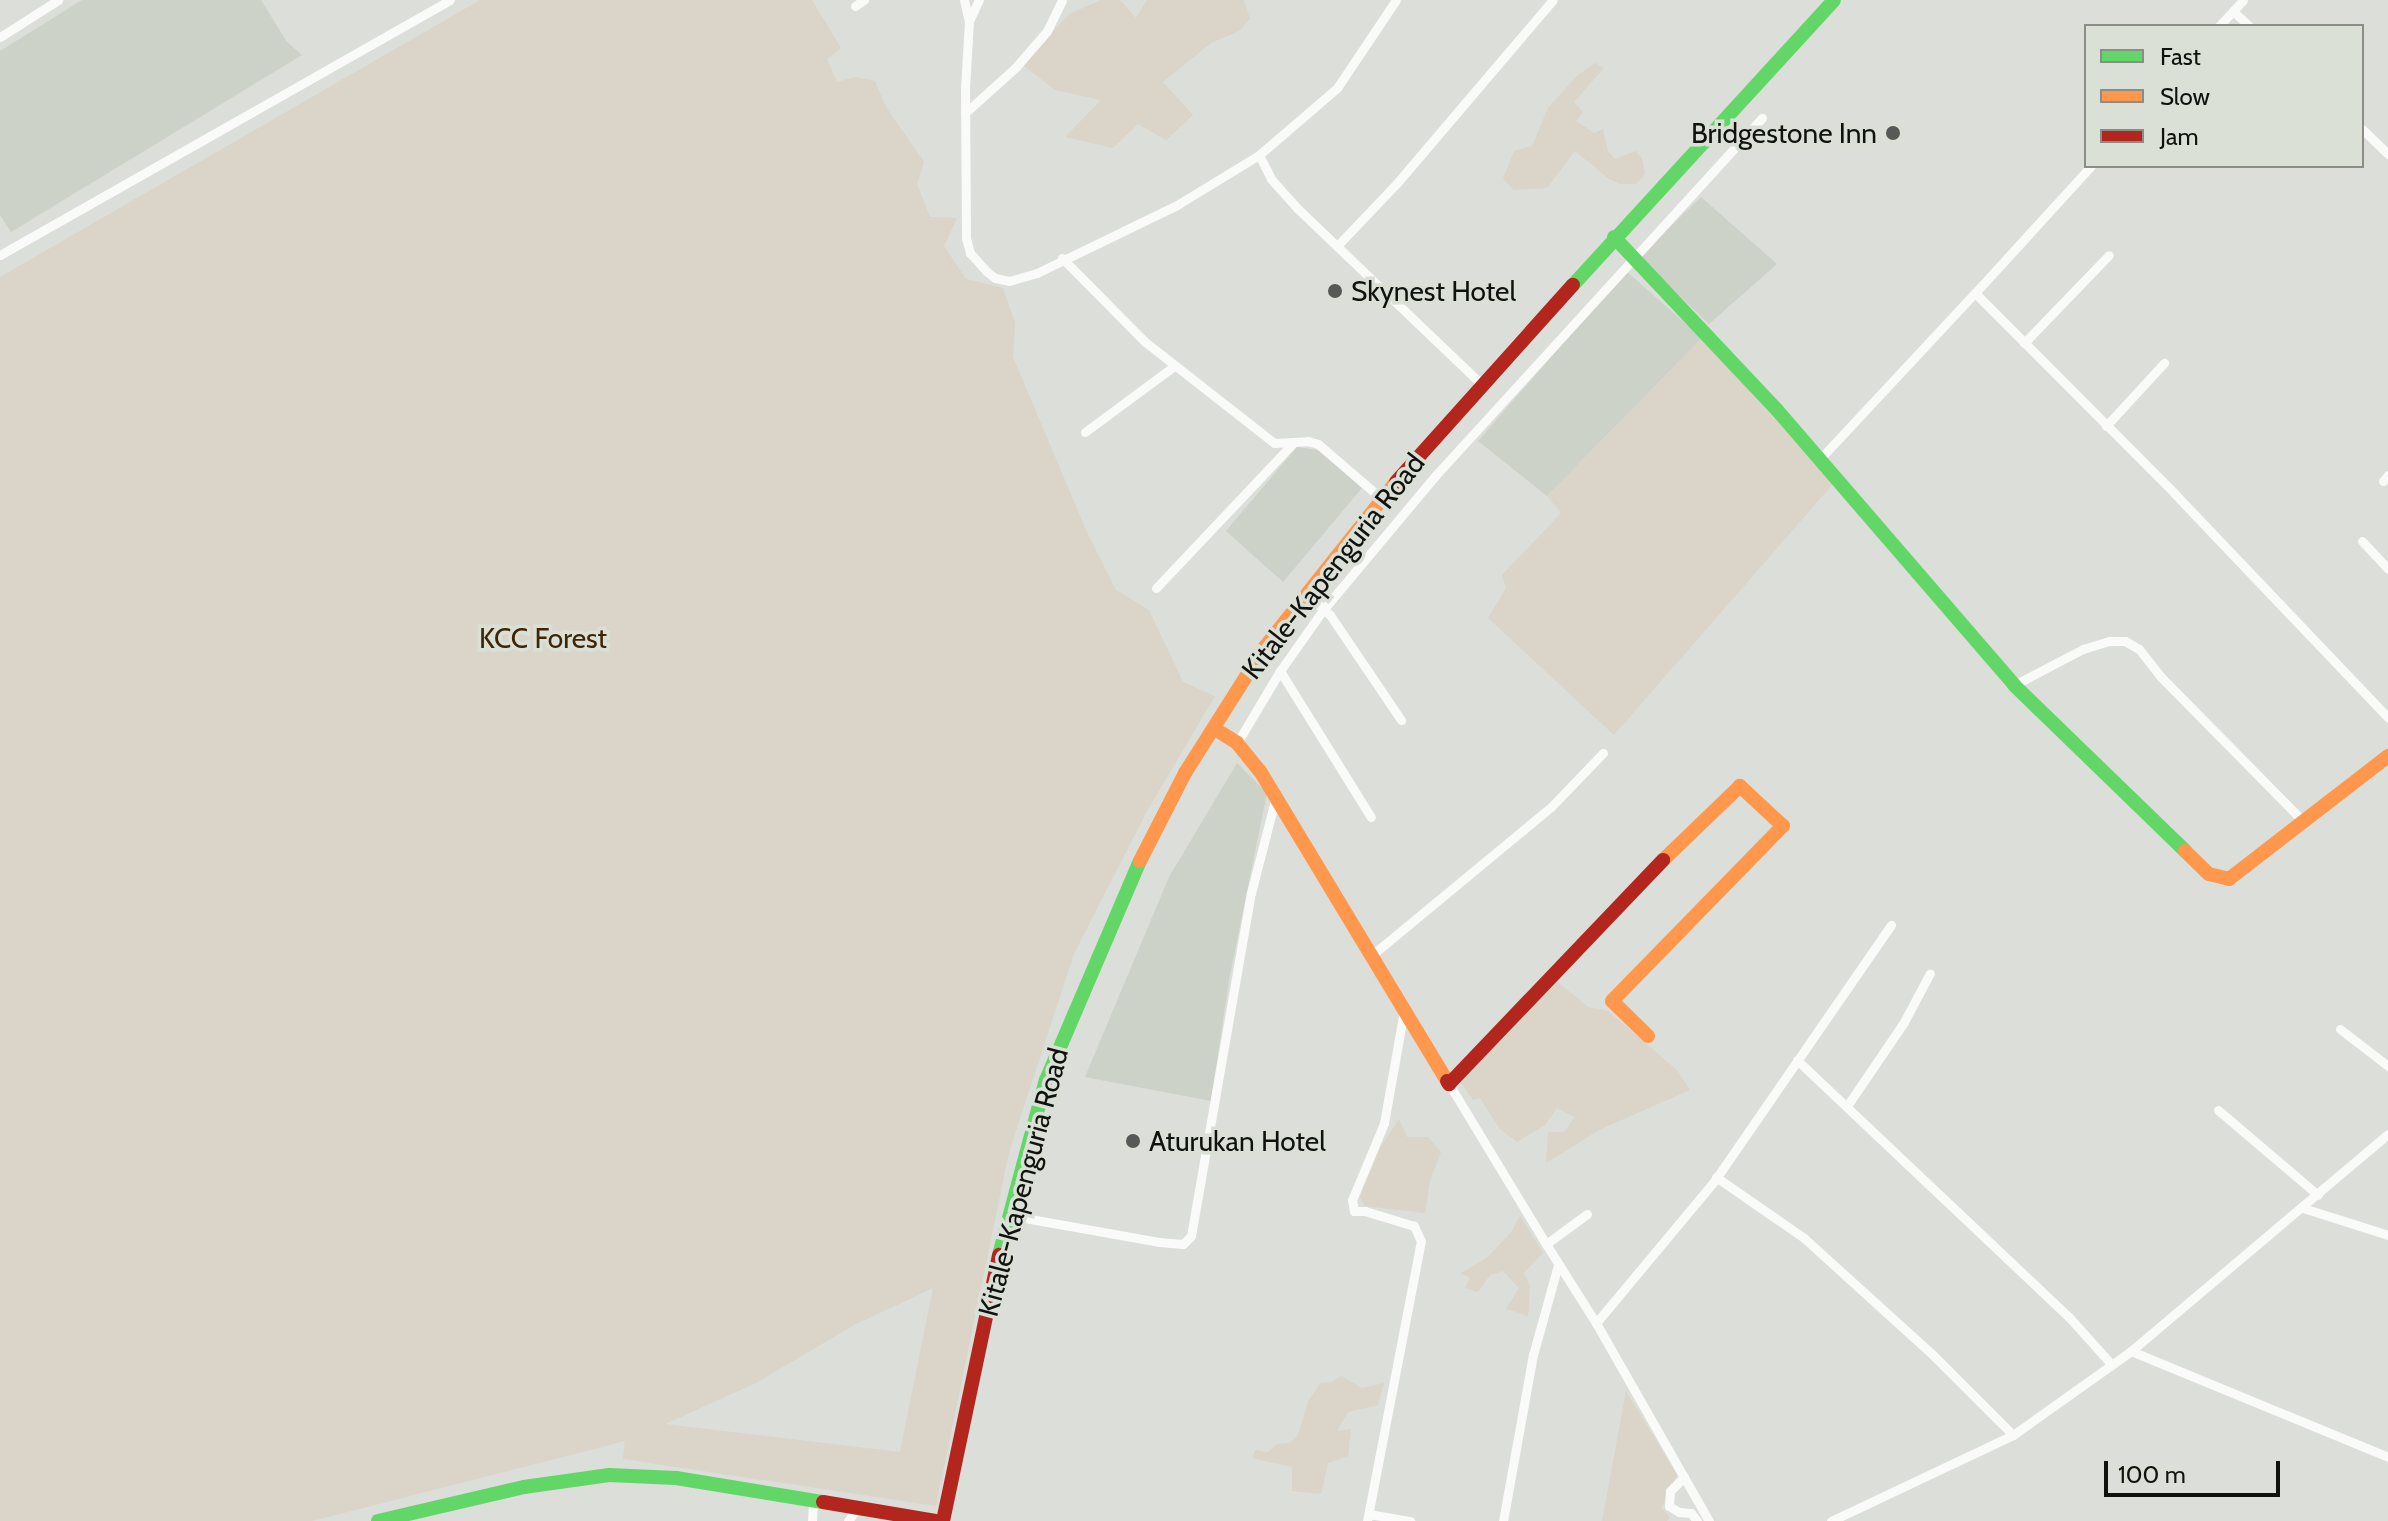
<!DOCTYPE html>
<html>
<head>
<meta charset="utf-8">
<style>
  body { margin:0 }
  #map { position:relative; width:2388px; height:1521px; overflow:hidden; background:#dbded9; font-family:Cabin,sans-serif }
  div>[style] { position:absolute }
  .built>* { inset:0; background:#ccd2c7 }
  .green>* { inset:0; background:#dbd4c8 }
  .street>* { height:9px; margin:-4.5px; padding:0 4.5px; transform-origin:4.5px; border-radius:4.5px; background:#fafaf9 }
  .fast>* { height:14px; margin:-7px; padding:0 7px; transform-origin:7px; border-radius:7px; background:#63d668 }
  .slow>* { height:14px; margin:-7px; padding:0 7px; transform-origin:7px; border-radius:7px; background:#ff974d }
  .jam>* { height:14px; margin:-7px; padding:0 7px; transform-origin:7px; border-radius:7px; background:#b3261e }
  .dots>* { width:22px; height:22px; translate:-50% -50%; box-sizing:border-box; border:4px solid #dbe0d7; border-radius:50% }
  span { translate:-50% -50%; white-space:nowrap; text-align:center; line-height:1.15; -webkit-text-stroke:7px #dbe0d7; paint-order:stroke }
  .poi-label { font-size:28px; color:#10120f }
  .right { translate:-100% -50%; text-align:right }
  .left { translate:0 -50%; text-align:left }
  .street-label { font-size:28px; color:#10120f }
  .park-label { font-size:28px; color:#3e2507 }
  .legend { position:absolute; left:2084px; top:24px; width:280px; height:144px; box-sizing:border-box; background:#dbe0d7; border:2px solid #8a8e87; margin:0; padding:10px 14px; list-style:none; font-size:24px; color:#10120f }
  .legend li { display:flex; align-items:center; gap:16px; height:40px }
  .legend b { width:40px; border:2px solid #8a8e87 }
  .scale { position:absolute; left:2104px; top:1461px; width:176px; height:36px; box-sizing:border-box; border:4px solid #10120f; border-top:0; padding-left:10px; font-size:24px; line-height:28px; white-space:nowrap; color:#10120f; -webkit-text-stroke:6px #dbe0d7; paint-order:stroke }
</style>
</head>
<body>
<div id="map">
  <div class="built">
    <i style="clip-path:polygon(82px 0,261px 0,287px 42px,302px 55px,11px 232px,0 215px,0 51px)"></i>
    <i style="clip-path:polygon(1701px 197px,1777px 264px,1709px 324px,1639px 257px)"></i>
    <i style="clip-path:polygon(1626px 271px,1702px 338px,1547px 496px,1478px 441px)"></i>
    <i style="clip-path:polygon(1297px 447px,1323px 451px,1362px 488px,1283px 582px,1226px 531px)"></i>
    <i style="clip-path:polygon(1237px 763px,1267px 793px,1229px 980px,1211px 1101px,1085px 1077px,1169px 877px)"></i>
  </div>
  <div class="green">
    <i style="clip-path:polygon(evenodd,480px 0,812px 0,841px 48px,827px 59px,837px 82px,856px 77px,875px 81px,886px 107px,924px 162px,917px 184px,930px 217px,957px 218px,944px 246px,966px 279px,1003px 288px,1015px 323px,1013px 357px,1086px 530px,1116px 590px,1149px 610px,1183px 682px,1215px 696px,1147px 811px,1074px 954px,1009px 1152px,936px 1506px,623px 1459px,625px 1441px,312px 1521px,0 1521px,0 277px,480px 0,933px 1288px,900px 1452px,665px 1424px,756px 1383px,854px 1325px,933px 1288px)"></i>
    <i style="clip-path:polygon(1101px 0,1120px 0,1136px 18px,1147px 0,1244px 0,1250px 19px,1239px 31px,1211px 43px,1163px 82px,1193px 115px,1166px 140px,1138px 124px,1113px 148px,1065px 137px,1101px 100px,1055px 90px,1023px 65px,1069px 14px)"></i>
    <i style="clip-path:polygon(1595px 63px,1604px 68px,1574px 102px,1583px 112px,1576px 121px,1594px 133px,1603px 129px,1608px 151px,1615px 159px,1636px 151px,1642px 159px,1645px 174px,1636px 184px,1620px 184px,1609px 179px,1575px 151px,1547px 188px,1514px 190px,1503px 179px,1514px 151px,1532px 146px,1548px 108px,1577px 76px)"></i>
    <i style="clip-path:polygon(1702px 338px,1833px 484px,1614px 735px,1488px 618px,1506px 588px,1502px 575px,1561px 513px,1547px 496px)"></i>
    <i style="clip-path:polygon(1554px 979px,1588px 1007px,1608px 1011px,1677px 1070px,1690px 1090px,1601px 1129px,1546px 1163px,1548px 1132px,1564px 1132px,1575px 1117px,1557px 1108px,1545px 1125px,1517px 1142px,1500px 1129px,1480px 1098px,1473px 1100px,1460px 1081px)"></i>
    <i style="clip-path:polygon(1399px 1119px,1407px 1137px,1428px 1137px,1441px 1152px,1430px 1181px,1425px 1213px,1365px 1206px,1360px 1197px,1380px 1148px)"></i>
    <i style="clip-path:polygon(1520px 1215px,1543px 1253px,1524px 1273px,1530px 1286px,1528px 1316px,1506px 1309px,1519px 1288px,1503px 1271px,1490px 1275px,1478px 1292px,1465px 1288px,1470px 1278px,1461px 1273px,1488px 1257px,1512px 1231px)"></i>
    <i style="clip-path:polygon(1341px 1376px,1362px 1388px,1384px 1383px,1378px 1405px,1348px 1412px,1337px 1431px,1351px 1429px,1348px 1456px,1328px 1463px,1321px 1494px,1292px 1491px,1292px 1467px,1252px 1458px,1255px 1450px,1268px 1452px,1277px 1444px,1290px 1443px,1298px 1435px,1308px 1402px,1320px 1383px,1332px 1382px)"></i>
    <i style="clip-path:polygon(1626px 1391px,1677px 1475px,1661px 1508px,1670px 1517px,1667px 1521px,1602px 1521px)"></i>
  </div>
  <div class="street">
    <i style="left:964px;top:0;width:22px;rotate:77deg"></i>
    <i style="left:969px;top:21px;width:68px;rotate:93.4deg"></i>
    <i style="left:965px;top:89px;width:149px;rotate:89.6deg"></i>
    <i style="left:966px;top:238px;width:16px;rotate:75deg"></i>
    <i style="left:970px;top:253px;width:24px;rotate:48deg"></i>
    <i style="left:986px;top:271px;width:11px;rotate:38deg"></i>
    <i style="left:995px;top:278px;width:14px;rotate:12deg"></i>
    <i style="left:1009px;top:281px;width:29px;rotate:-16deg"></i>
    <i style="left:1037px;top:273px;width:156px;rotate:-25.9deg"></i>
    <i style="left:1177px;top:205px;width:96px;rotate:-31.4deg"></i>
    <i style="left:1259px;top:155px;width:103px;rotate:-40.7deg"></i>
    <i style="left:1337px;top:88px;width:106px;rotate:-56.2deg"></i>
    <i style="left:855px;top:6px;width:11px;rotate:-34deg"></i>
    <i style="left:2233px;top:11px;width:22px;rotate:43deg"></i>
    <i style="left:969px;top:21px;width:23px;rotate:-65deg"></i>
    <i style="left:2219px;top:26px;width:35px;rotate:-47deg"></i>
    <i style="left:0;top:37px;width:69px;rotate:-32.5deg"></i>
    <i style="left:965px;top:113px;width:67px;rotate:-42deg"></i>
    <i style="left:1015px;top:68px;width:49px;rotate:-49.1deg"></i>
    <i style="left:1047px;top:31px;width:34px;rotate:-64deg"></i>
    <i style="left:2362px;top:129px;width:36px;rotate:44deg"></i>
    <i style="left:1259px;top:155px;width:27px;rotate:63deg"></i>
    <i style="left:1271px;top:179px;width:39px;rotate:48deg"></i>
    <i style="left:1297px;top:208px;width:257px;rotate:43.7deg"></i>
    <i style="left:2091px;top:166px;width:172px;rotate:132.4deg"></i>
    <i style="left:1975px;top:293px;width:284px;rotate:45.1deg"></i>
    <i style="left:2175px;top:494px;width:309px;rotate:46.4deg"></i>
    <i style="left:1337px;top:246px;width:87px;rotate:-46.4deg"></i>
    <i style="left:1397px;top:183px;width:240px;rotate:-49.6deg"></i>
    <i style="left:0;top:255px;width:517px;rotate:-29.54deg"></i>
    <i style="left:1062px;top:258px;width:117px;rotate:45.3deg"></i>
    <i style="left:1144px;top:341px;width:165px;rotate:38.1deg"></i>
    <i style="left:1274px;top:443px;width:34px;rotate:-3deg"></i>
    <i style="left:1308px;top:441px;width:10px;rotate:17deg"></i>
    <i style="left:1318px;top:444px;width:84px;rotate:40.7deg"></i>
    <i style="left:2024px;top:343px;width:122px;rotate:-46deg"></i>
    <i style="left:2106px;top:426px;width:86px;rotate:-47.4deg"></i>
    <i style="left:1085px;top:432px;width:109px;rotate:-36.5deg"></i>
    <i style="left:1819px;top:460px;width:229px;rotate:-47deg"></i>
    <i style="left:2383px;top:481px;width:8px;rotate:-50deg"></i>
    <i style="left:2362px;top:541px;width:38px;rotate:47deg"></i>
    <i style="left:1156px;top:588px;width:201px;rotate:-46.6deg"></i>
    <i style="left:1306px;top:594px;width:32px;rotate:41deg"></i>
    <i style="left:1330px;top:615px;width:127px;rotate:55.9deg"></i>
    <i style="left:1280px;top:671px;width:75px;rotate:-54.8deg"></i>
    <i style="left:1323px;top:610px;width:175px;rotate:-50.1deg"></i>
    <i style="left:1435px;top:476px;width:485px;rotate:-47.6deg"></i>
    <i style="left:2014px;top:685px;width:78px;rotate:-27.6deg"></i>
    <i style="left:2083px;top:649px;width:28px;rotate:-17deg"></i>
    <i style="left:2110px;top:641px;width:15px"></i>
    <i style="left:2125px;top:641px;width:16px;rotate:30deg"></i>
    <i style="left:2139px;top:649px;width:34px;rotate:52deg"></i>
    <i style="left:2160px;top:676px;width:202px;rotate:45.4deg"></i>
    <i style="left:1237px;top:743px;width:84px;rotate:-59.2deg"></i>
    <i style="left:1280px;top:671px;width:172px;rotate:58.1deg"></i>
    <i style="left:1372px;top:955px;width:232px;rotate:-39.6deg"></i>
    <i style="left:1551px;top:807px;width:75px;rotate:-46.1deg"></i>
    <i style="left:2340px;top:1029px;width:61px;rotate:37.6deg"></i>
    <i style="left:1797px;top:1060px;width:374px;rotate:43.4deg"></i>
    <i style="left:2069px;top:1317px;width:64px;rotate:48.1deg"></i>
    <i style="left:1449px;top:1084px;width:187px;rotate:58.8deg"></i>
    <i style="left:1847px;top:1106px;width:102px;rotate:-55.8deg"></i>
    <i style="left:1904px;top:1022px;width:55px;rotate:-62deg"></i>
    <i style="left:2218px;top:1110px;width:131px;rotate:40.4deg"></i>
    <i style="left:1716px;top:1177px;width:107px;rotate:34.7deg"></i>
    <i style="left:1804px;top:1238px;width:174px;rotate:42.2deg"></i>
    <i style="left:1933px;top:1355px;width:113px;rotate:45deg"></i>
    <i style="left:2303px;top:1208px;width:89px;rotate:17.6deg"></i>
    <i style="left:1587px;top:1214px;width:51px;rotate:143.8deg"></i>
    <i style="left:1546px;top:1244px;width:93px;rotate:57.7deg"></i>
    <i style="left:1596px;top:1323px;width:186px;rotate:-50.2deg"></i>
    <i style="left:1715px;top:1180px;width:310px;rotate:-55.4deg"></i>
    <i style="left:1008px;top:1215px;width:153px;rotate:10.1deg"></i>
    <i style="left:1159px;top:1242px;width:24px;rotate:5deg"></i>
    <i style="left:1183px;top:1244px;width:11px;rotate:-45deg"></i>
    <i style="left:1191px;top:1236px;width:348px;rotate:-80.1deg"></i>
    <i style="left:1251px;top:893px;width:100px;rotate:-75.5deg"></i>
    <i style="left:1596px;top:1323px;width:228px;rotate:60.3deg"></i>
    <i style="left:2131px;top:1351px;width:278px;rotate:22.4deg"></i>
    <i style="left:1684px;top:1477px;width:20px;rotate:135deg"></i>
    <i style="left:1670px;top:1491px;width:15px;rotate:94deg"></i>
    <i style="left:1669px;top:1506px;width:12px;rotate:31deg"></i>
    <i style="left:1679px;top:1512px;width:12px;rotate:5deg"></i>
    <i style="left:1691px;top:1513px;width:10px;rotate:53deg"></i>
    <i style="left:1369px;top:1514px;width:42px;rotate:9.7deg"></i>
    <i style="left:812px;top:1521px;width:19px;rotate:-87deg"></i>
    <i style="left:848px;top:1521px;width:12px;rotate:-55deg"></i>
    <i style="left:1367px;top:1521px;width:285px;rotate:-79.1deg"></i>
    <i style="left:1421px;top:1241px;width:17px;rotate:-115deg"></i>
    <i style="left:1414px;top:1226px;width:51px;rotate:-163deg"></i>
    <i style="left:1365px;top:1211px;width:11px;rotate:180deg"></i>
    <i style="left:1354px;top:1211px;width:11px;rotate:-100deg"></i>
    <i style="left:1352px;top:1200px;width:83px;rotate:-67.4deg"></i>
    <i style="left:1384px;top:1123px;width:114px;rotate:-79.9deg"></i>
    <i style="left:1503px;top:1521px;width:169px;rotate:-79.8deg"></i>
    <i style="left:1533px;top:1355px;width:93px;rotate:-74.5deg"></i>
    <i style="left:1831px;top:1521px;width:201px;rotate:-25.3deg"></i>
    <i style="left:2013px;top:1435px;width:145px;rotate:-35.4deg"></i>
    <i style="left:2131px;top:1351px;width:336px;rotate:-40.2deg"></i>
  </div>
  <div class="fast">
    <i style="left:1614px;top:237px;width:238px;rotate:46.7deg"></i>
    <i style="left:1777px;top:410px;width:363px;rotate:49.2deg"></i>
    <i style="left:2014px;top:685px;width:238px;rotate:44.1deg"></i>
    <i style="left:1573px;top:285px;width:386px;rotate:-47.5deg"></i>
    <i style="left:999px;top:1255px;width:181px;rotate:-75deg"></i>
    <i style="left:1046px;top:1080px;width:238px;rotate:-66.8deg"></i>
    <i style="left:378px;top:1521px;width:150px;rotate:-13.1deg"></i>
    <i style="left:524px;top:1487px;width:86px;rotate:-8deg"></i>
    <i style="left:609px;top:1475px;width:67px;rotate:2.6deg"></i>
    <i style="left:676px;top:1478px;width:149px;rotate:9.3deg"></i>
  </div>
  <div class="slow">
    <i style="left:1215px;top:729px;width:26px;rotate:32deg"></i>
    <i style="left:1237px;top:743px;width:36px;rotate:51deg"></i>
    <i style="left:1260px;top:771px;width:362px;rotate:58.9deg"></i>
    <i style="left:2185px;top:851px;width:33px;rotate:44deg"></i>
    <i style="left:2209px;top:874px;width:21px;rotate:14deg"></i>
    <i style="left:2229px;top:879px;width:201px;rotate:-37.7deg"></i>
    <i style="left:1140px;top:861px;width:99px;rotate:-62.9deg"></i>
    <i style="left:1185px;top:773px;width:148px;rotate:-57.7deg"></i>
    <i style="left:1264px;top:648px;width:212px;rotate:-51.5deg"></i>
    <i style="left:1648px;top:1036px;width:50px;rotate:-135.8deg"></i>
    <i style="left:1612px;top:1001px;width:245px;rotate:-45.7deg"></i>
    <i style="left:1783px;top:826px;width:59px;rotate:-137.1deg"></i>
    <i style="left:1740px;top:786px;width:107px;rotate:136.1deg"></i>
  </div>
  <div class="jam">
    <i style="left:1396px;top:482px;width:265px;rotate:-48.1deg"></i>
    <i style="left:1447px;top:1081px;width:4px;rotate:56deg"></i>
    <i style="left:1449px;top:1084px;width:310px;rotate:-46.3deg"></i>
    <i style="left:823px;top:1502px;width:114px;rotate:9.6deg"></i>
    <i style="left:943px;top:1521px;width:272px;rotate:-78.1deg"></i>
  </div>
  <div class="dots">
    <i style="left:1893px;top:133px;background:#575956"></i>
    <i style="left:1335px;top:291px;background:#575956"></i>
    <i style="left:1133px;top:1141px;background:#575956"></i>
  </div>
  <div class="poi-label">
    <span class="right" style="left:1877px;top:133px">Bridgestone Inn</span>
    <span class="left" style="left:1351px;top:291px">Skynest Hotel</span>
    <span class="left" style="left:1149px;top:1141px">Aturukan Hotel</span>
  </div>
  <div class="street-label">
    <span style="left:1333px;top:566px;rotate:-52deg">Kitale-Kapenguria Road</span>
    <span style="left:1023px;top:1182px;rotate:-75deg">Kitale-Kapenguria Road</span>
  </div>
  <div class="park-label">
    <span style="left:543px;top:638px">KCC Forest</span>
  </div>
  <ul class="legend">
  <li><b style="height:10px;background:#63d668"></b>Fast</li>
  <li><b style="height:10px;background:#ff974d"></b>Slow</li>
  <li><b style="height:10px;background:#b3261e"></b>Jam</li>
  </ul>
  <div class="scale">100 m</div>
</div>
</body>
</html>
